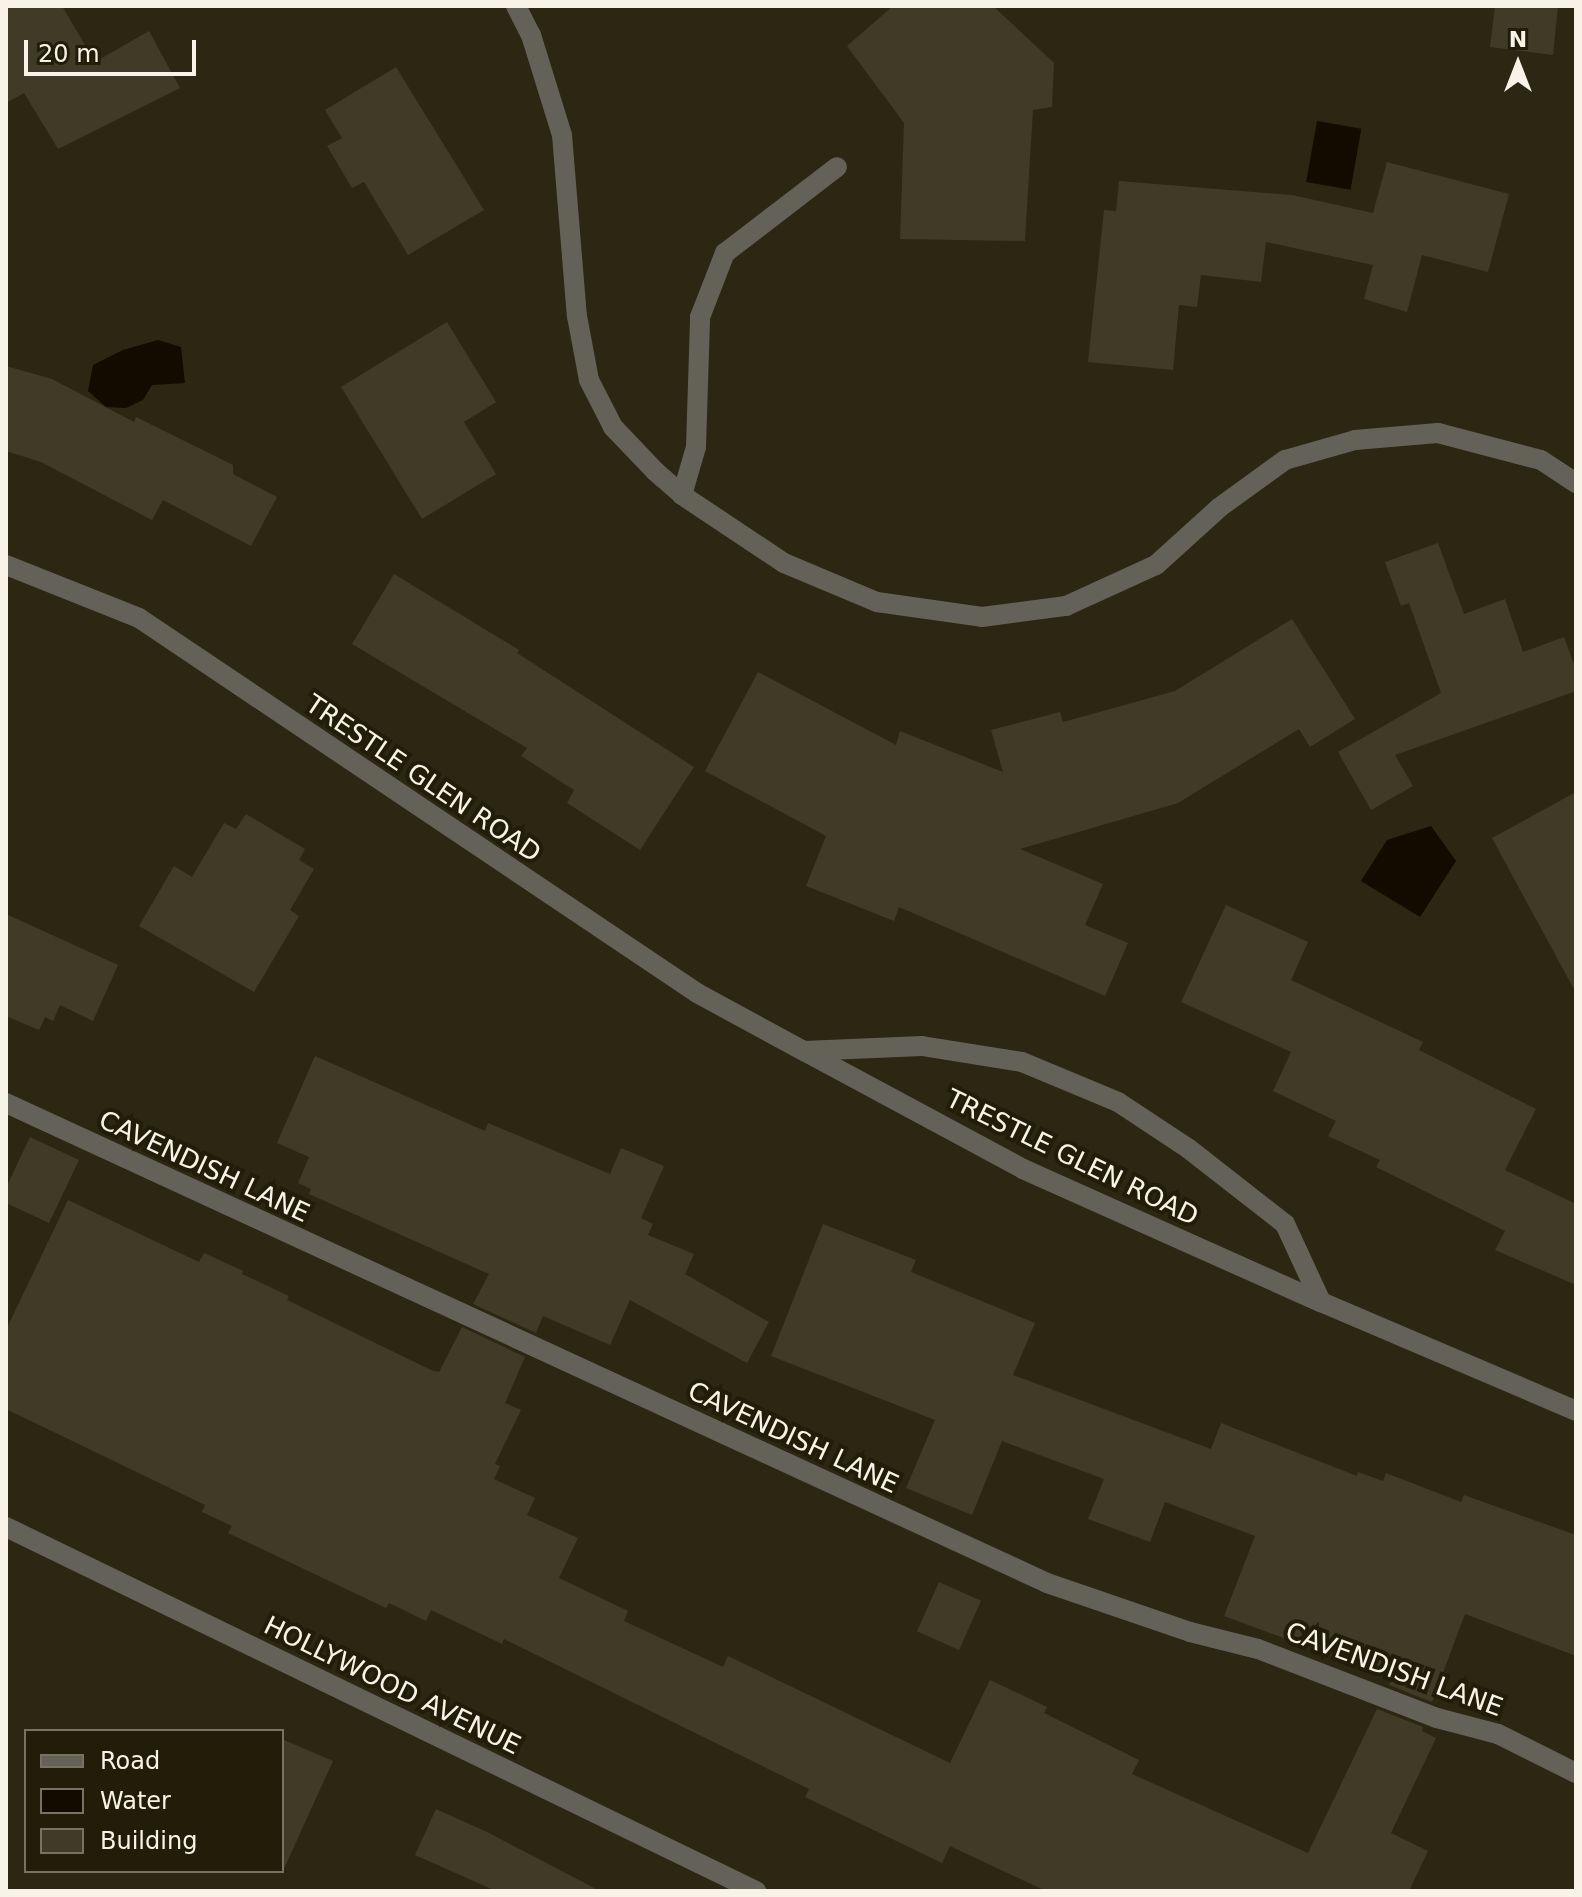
<!DOCTYPE html>
<html>
<head>
<meta charset="utf-8">
<style>
  body { margin:0 }
  #map { position:relative; width:1582px; height:1897px; overflow:hidden; background:#2c2712; font-family:"DejaVu Sans",sans-serif }
  div>[style] { position:absolute }
  .water>* { inset:0; background:#110b00; transform-origin:0 0 }
  .building>* { inset:0; background:#403b26; transform-origin:0 0 }
  .lane>* { height:20px; margin:-10px; padding:0 10px; transform-origin:10px; border-radius:10px; background:#646258 }
  .street>* { height:20px; margin:-10px; padding:0 10px; transform-origin:10px; border-radius:10px; background:#646258 }
  span { translate:-50% -50%; white-space:nowrap; text-align:center; line-height:1.15; -webkit-text-stroke:8px #221d08; paint-order:stroke }
  .street-label { font-size:26px; color:#f7f4e7 }
  .frame { position:absolute; inset:0; border:8px solid #f7f4e7; pointer-events:none }
  .legend { position:absolute; left:24px; top:1729px; width:260px; height:144px; box-sizing:border-box; background:#221d08; border:2px solid #777361; margin:0; padding:10px 14px; list-style:none; font-size:24px; color:#f7f4e7 }
  .legend li { display:flex; align-items:center; gap:16px; height:40px }
  .legend b { width:40px; border:2px solid #777361 }
  .north { position:absolute; left:1478px; top:24px; width:80px; height:80px; -webkit-text-stroke:6px #221d08; paint-order:stroke; rotate:0deg; font-size:22px; font-weight:700; line-height:32px; text-align:center; color:#f7f4e7 }
  .north::after { content:''; display:block; margin:auto; width:28px; height:36px; background:#f7f4e7; clip-path:polygon(50% 0,100% 100%,50% 72%,0 100%) }
  .scale { position:absolute; left:24px; top:40px; width:172px; height:36px; box-sizing:border-box; border:4px solid #f7f4e7; border-top:0; padding-left:10px; font-size:24px; line-height:28px; white-space:nowrap; color:#f7f4e7; -webkit-text-stroke:6px #221d08; paint-order:stroke }
</style>
</head>
<body>
<div id="map">
  <div class="water">
    <i style="left:1317px;top:121px;width:45px;height:62px;rotate:10deg"></i>
    <i style="clip-path:polygon(158px 340px,181px 347px,185px 383px,152px 385px,143px 400px,126px 408px,106px 407px,88px 391px,93px 365px,123px 350px)"></i>
    <i style="clip-path:polygon(1431px 826px,1456px 861px,1420px 917px,1361px 881px,1387px 840px)"></i>
  </div>
  <div class="building">
    <i style="clip-path:polygon(6px 6px,62px 6px,95px 62px,149px 31px,180px 88px,58px 149px,24px 93px,6px 103px)"></i>
    <i style="clip-path:polygon(893px 6px,993px 6px,1054px 63px,1052px 107px,1033px 110px,1025px 241px,900px 239px,904px 123px,847px 46px)"></i>
    <i style="clip-path:polygon(1495px 6px,1558px 6px,1553px 55px,1490px 47px)"></i>
    <i style="clip-path:polygon(396px 67px,484px 210px,408px 255px,364px 182px,352px 188px,327px 146px,342px 138px,325px 110px)"></i>
    <i style="clip-path:polygon(1387px 162px,1509px 194px,1488px 272px,1422px 255px,1407px 312px,1364px 299px,1373px 265px,1266px 242px,1261px 282px,1201px 275px,1197px 307px,1179px 305px,1173px 370px,1088px 362px,1104px 210px,1116px 211px,1119px 181px,1292px 195px,1373px 213px)"></i>
    <i style="clip-path:polygon(447px 322px,496px 402px,464px 422px,496px 474px,422px 519px,341px 387px)"></i>
    <i style="clip-path:polygon(6px 366px,52px 379px,134px 422px,136px 417px,233px 465px,233px 474px,277px 497px,251px 546px,163px 500px,152px 520px,41px 462px,6px 451px)"></i>
    <i style="clip-path:polygon(1438px 543px,1464px 614px,1505px 599px,1523px 652px,1564px 637px,1576px 670px,1576px 691px,1395px 755px,1413px 786px,1371px 810px,1338px 752px,1441px 693px,1409px 603px,1401px 606px,1385px 562px)"></i>
    <i style="clip-path:polygon(394px 574px,519px 650px,517px 653px,694px 767px,640px 850px,567px 803px,574px 790px,521px 756px,527px 748px,352px 644px)"></i>
    <i style="clip-path:polygon(1292px 619px,1355px 719px,1310px 747px,1299px 729px,1178px 803px,1020px 849px,1103px 884px,1085px 925px,1128px 943px,1105px 996px,899px 907px,894px 921px,806px 886px,826px 836px,705px 771px,758px 672px,896px 745px,900px 731px,1003px 772px,991px 730px,1060px 712px,1063px 722px,1175px 691px)"></i>
    <i style="clip-path:polygon(1576px 792px,1576px 993px,1492px 838px)"></i>
    <i style="clip-path:polygon(246px 814px,305px 849px,299px 860px,314px 869px,290px 910px,299px 916px,254px 992px,139px 926px,174px 866px,192px 877px,224px 823px,236px 829px)"></i>
    <i style="clip-path:polygon(1226px 905px,1308px 942px,1291px 980px,1423px 1042px,1419px 1050px,1536px 1109px,1505px 1170px,1576px 1204px,1576px 1285px,1495px 1250px,1505px 1231px,1376px 1167px,1380px 1160px,1328px 1136px,1336px 1121px,1273px 1091px,1291px 1052px,1181px 1002px)"></i>
    <i style="clip-path:polygon(6px 914px,118px 965px,93px 1021px,60px 1005px,53px 1021px,45px 1017px,39px 1030px,6px 1016px)"></i>
    <i style="clip-path:polygon(315px 1056px,485px 1131px,488px 1123px,610px 1174px,621px 1148px,664px 1166px,641px 1218px,653px 1224px,648px 1235px,694px 1254px,685px 1274px,769px 1322px,747px 1363px,630px 1300px,610px 1345px,543px 1316px,536px 1333px,473px 1304px,489px 1274px,309px 1194px,311px 1189px,298px 1183px,309px 1157px,277px 1143px)"></i>
    <i style="clip-path:polygon(30px 1137px,79px 1160px,49px 1223px,6px 1203px,6px 1188px)"></i>
    <i style="clip-path:polygon(68px 1200px,199px 1262px,204px 1253px,243px 1271px,242px 1274px,289px 1296px,287px 1300px,431px 1370px,439px 1372px,462px 1327px,525px 1357px,505px 1403px,521px 1410px,495px 1464px,500px 1466px,494px 1479px,535px 1498px,527px 1515px,578px 1538px,559px 1578px,628px 1611px,624px 1621px,723px 1667px,728px 1656px,950px 1763px,990px 1680px,1047px 1707px,1044px 1713px,1139px 1760px,1132px 1774px,1308px 1853px,1377px 1709px,1423px 1727px,1422px 1731px,1436px 1738px,1391px 1833px,1428px 1851px,1409px 1891px,1046px 1891px,950px 1846px,942px 1863px,805px 1797px,809px 1789px,504px 1639px,502px 1644px,431px 1610px,426px 1621px,389px 1603px,386px 1608px,228px 1533px,232px 1526px,202px 1512px,205px 1505px,6px 1409px,6px 1330px)"></i>
    <i style="clip-path:polygon(823px 1224px,916px 1260px,911px 1272px,1035px 1323px,1013px 1375px,1211px 1449px,1221px 1423px,1357px 1476px,1358px 1472px,1383px 1481px,1386px 1473px,1461px 1502px,1464px 1495px,1576px 1535px,1576px 1656px,1465px 1614px,1432px 1702px,1389px 1685px,1392px 1678px,1224px 1616px,1255px 1536px,1165px 1502px,1150px 1542px,1088px 1519px,1104px 1479px,1002px 1441px,972px 1515px,906px 1488px,935px 1420px,771px 1356px)"></i>
    <i style="left:939px;top:1582px;width:46px;height:54px;rotate:24deg"></i>
    <i style="clip-path:polygon(282px 1739px,333px 1761px,282px 1873px)"></i>
    <i style="clip-path:polygon(436px 1809px,487px 1832px,600px 1891px,496px 1891px,415px 1855px)"></i>
  </div>
  <div class="lane">
    <i style="left:682px;top:495px;width:50px;rotate:-73.7deg"></i>
    <i style="left:696px;top:447px;width:130px;rotate:-88.2deg"></i>
    <i style="left:700px;top:317px;width:69px;rotate:-68.7deg"></i>
    <i style="left:725px;top:253px;width:141px;rotate:-37.5deg"></i>
    <i style="left:6px;top:1103px;width:1146px;rotate:24.75deg"></i>
    <i style="left:1047px;top:1583px;width:151px;rotate:18.9deg"></i>
    <i style="left:1190px;top:1632px;width:70px;rotate:14deg"></i>
    <i style="left:1258px;top:1649px;width:192px;rotate:21.1deg"></i>
    <i style="left:1437px;top:1718px;width:63px;rotate:14.7deg"></i>
    <i style="left:1498px;top:1734px;width:87px;rotate:26.6deg"></i>
  </div>
  <div class="street">
    <i style="left:516px;top:6px;width:33px;rotate:63deg"></i>
    <i style="left:531px;top:35px;width:105px;rotate:72.8deg"></i>
    <i style="left:562px;top:135px;width:182px;rotate:85.3deg"></i>
    <i style="left:577px;top:316px;width:65px;rotate:79.4deg"></i>
    <i style="left:589px;top:380px;width:53px;rotate:62.9deg"></i>
    <i style="left:613px;top:427px;width:62px;rotate:46.3deg"></i>
    <i style="left:656px;top:472px;width:35px;rotate:41deg"></i>
    <i style="left:682px;top:495px;width:123px;rotate:33.7deg"></i>
    <i style="left:784px;top:563px;width:101px;rotate:22.8deg"></i>
    <i style="left:877px;top:602px;width:106px;rotate:8.1deg"></i>
    <i style="left:982px;top:617px;width:85px;rotate:-7.5deg"></i>
    <i style="left:1066px;top:606px;width:99px;rotate:-24.5deg"></i>
    <i style="left:1156px;top:565px;width:86px;rotate:-42.2deg"></i>
    <i style="left:1220px;top:507px;width:80px;rotate:-35.9deg"></i>
    <i style="left:1285px;top:460px;width:73px;rotate:-15.9deg"></i>
    <i style="left:1355px;top:440px;width:83px;rotate:-4.8deg"></i>
    <i style="left:1438px;top:433px;width:106px;rotate:14.7deg"></i>
    <i style="left:1541px;top:460px;width:42px;rotate:33.3deg"></i>
    <i style="left:6px;top:565px;width:143px;rotate:21.7deg"></i>
    <i style="left:139px;top:618px;width:672px;rotate:33.9deg"></i>
    <i style="left:697px;top:993px;width:122px;rotate:28.5deg"></i>
    <i style="left:804px;top:1051px;width:249px;rotate:28.3deg"></i>
    <i style="left:1023px;top:1169px;width:326px;rotate:24.1deg"></i>
    <i style="left:1321px;top:1302px;width:277px;rotate:23.1deg"></i>
    <i style="left:804px;top:1051px;width:118px;rotate:-2.4deg"></i>
    <i style="left:922px;top:1046px;width:101px;rotate:9.1deg"></i>
    <i style="left:1022px;top:1062px;width:104px;rotate:22.6deg"></i>
    <i style="left:1118px;top:1102px;width:85px;rotate:33.5deg"></i>
    <i style="left:1189px;top:1149px;width:122px;rotate:38deg"></i>
    <i style="left:1285px;top:1224px;width:86px;rotate:65.2deg"></i>
    <i style="left:6px;top:1527px;width:834px;rotate:25.89deg"></i>
  </div>
  <div class="street-label">
    <span style="left:423px;top:779px;rotate:34deg">TRESTLE GLEN ROAD</span>
    <span style="left:1072px;top:1158px;rotate:26deg">TRESTLE GLEN ROAD</span>
    <span style="left:204px;top:1167px;rotate:25deg">CAVENDISH LANE</span>
    <span style="left:793px;top:1438px;rotate:25deg">CAVENDISH LANE</span>
    <span style="left:1394px;top:1670px;rotate:20deg">CAVENDISH LANE</span>
    <span style="left:392px;top:1686px;rotate:26deg">HOLLYWOOD AVENUE</span>
  </div>
  <div class="frame"></div>
  <ul class="legend">
  <li><b style="height:10px;background:#646258"></b>Road</li>
  <li><b style="height:22px;background:#110b00"></b>Water</li>
  <li><b style="height:22px;background:#403b26"></b>Building</li>
  </ul>
  <div class="north">N</div>
  <div class="scale">20 m</div>
</div>
</body>
</html>
